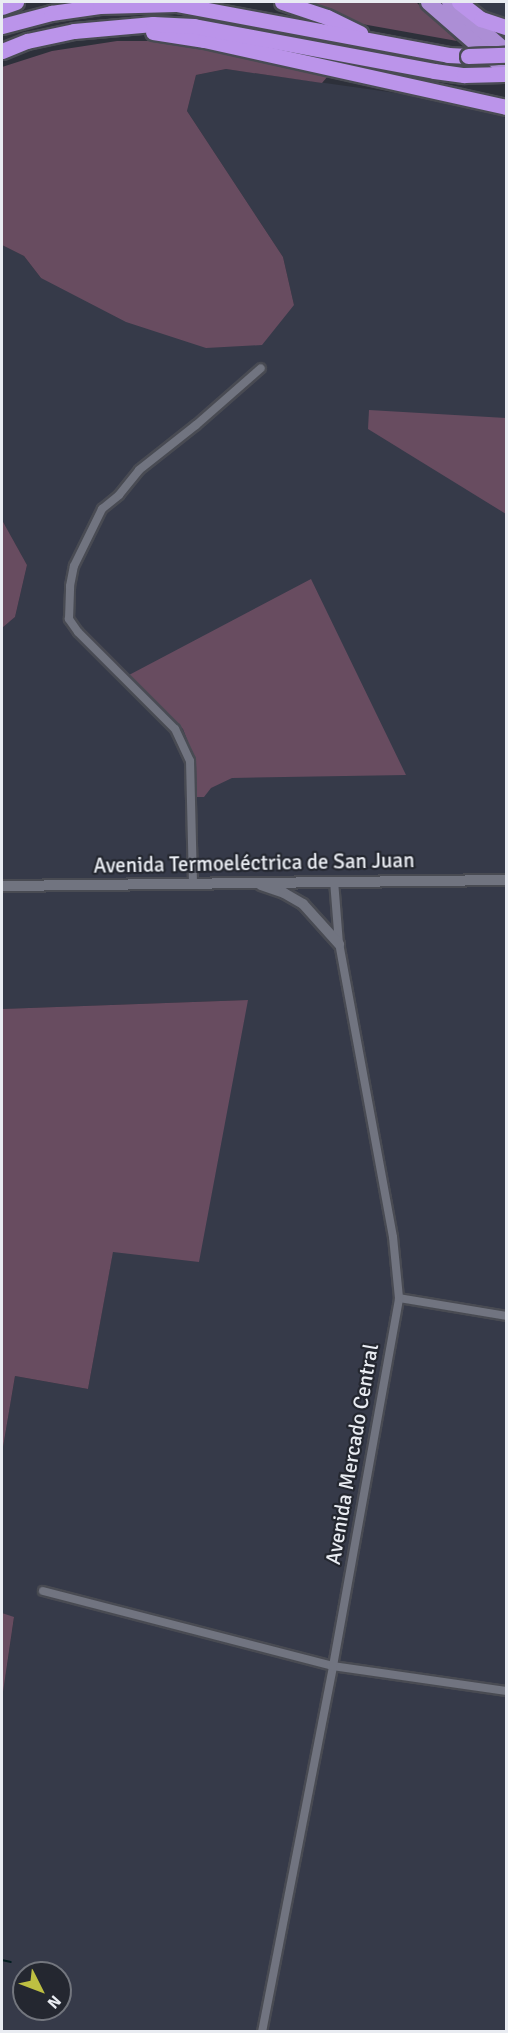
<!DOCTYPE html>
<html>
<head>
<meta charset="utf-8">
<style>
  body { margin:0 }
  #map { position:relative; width:508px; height:2033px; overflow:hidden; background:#2d303a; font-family:Signika,sans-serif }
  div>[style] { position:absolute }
  .built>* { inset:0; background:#363a49 }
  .green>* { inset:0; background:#684c60 }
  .stream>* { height:2px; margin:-1px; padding:0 1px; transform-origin:1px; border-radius:1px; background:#041d20 }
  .roads { filter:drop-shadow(2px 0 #494b53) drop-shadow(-2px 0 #494b53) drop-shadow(0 2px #494b53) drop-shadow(0 -2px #494b53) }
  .minor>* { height:8px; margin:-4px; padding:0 4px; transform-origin:4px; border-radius:4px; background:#717480 }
  .tertiary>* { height:10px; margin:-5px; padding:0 5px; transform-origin:5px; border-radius:5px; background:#717480 }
  .trunk>* { height:15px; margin:-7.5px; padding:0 7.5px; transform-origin:7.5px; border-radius:7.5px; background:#ac8ed5 }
  .motorway>* { height:15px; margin:-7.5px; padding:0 7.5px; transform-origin:7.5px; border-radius:7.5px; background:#bb94ea }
  .bridges { filter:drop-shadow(2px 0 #494b53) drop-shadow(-2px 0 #494b53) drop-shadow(0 2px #494b53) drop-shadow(0 -2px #494b53) }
  .motorway-bridge>* { height:15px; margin:-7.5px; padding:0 7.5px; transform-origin:7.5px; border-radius:7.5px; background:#bb94ea }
  span { translate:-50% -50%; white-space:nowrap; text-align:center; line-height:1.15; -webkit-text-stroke:4.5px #242730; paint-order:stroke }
  .street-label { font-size:21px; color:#e9ecf2 }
  .frame { position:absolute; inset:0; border:3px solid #e9ecf2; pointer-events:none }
  .north { position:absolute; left:12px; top:1961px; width:60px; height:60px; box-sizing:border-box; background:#242730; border:2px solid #73767e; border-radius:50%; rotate:132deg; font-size:16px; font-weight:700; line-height:24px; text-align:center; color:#e9ecf2 }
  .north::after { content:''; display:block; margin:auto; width:21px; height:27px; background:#bebf42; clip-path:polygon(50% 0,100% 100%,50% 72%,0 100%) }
</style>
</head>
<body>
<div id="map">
  <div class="built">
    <i style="clip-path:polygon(468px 2px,506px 2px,506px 17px,478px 10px)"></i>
    <i style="clip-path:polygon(evenodd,226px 69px,467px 103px,506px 118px,506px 2031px,2px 2031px,2px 1699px,14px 1618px,2px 1613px,2px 1453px,15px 1376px,88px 1389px,113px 1251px,248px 1000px,2px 1009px,2px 628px,15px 617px,27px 565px,2px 520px,2px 245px,24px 256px,41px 278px,294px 305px,283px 257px,187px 111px,196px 75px,226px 69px,24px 1973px,60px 1973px,60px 2009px,24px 2009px,24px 1973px)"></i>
  </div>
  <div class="green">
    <i style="clip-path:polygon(291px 2px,416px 2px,457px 41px,362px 24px)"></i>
    <i style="clip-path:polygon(117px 41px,182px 41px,328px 76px,322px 83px,226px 69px,196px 75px,187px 111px,283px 257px,294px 305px,262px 345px,206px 348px,126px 322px,41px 278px,24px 256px,2px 245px,2px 67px,52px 51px)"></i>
    <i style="clip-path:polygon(369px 410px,506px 418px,506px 514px,368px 429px)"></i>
    <i style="clip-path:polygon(2px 520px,27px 565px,15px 617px,2px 628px)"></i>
    <i style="clip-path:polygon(311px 579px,406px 775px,232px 778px,211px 788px,204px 797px,196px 797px,196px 763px,183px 729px,129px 675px)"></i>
    <i style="clip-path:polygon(248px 1000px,199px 1262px,113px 1252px,88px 1389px,15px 1376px,2px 1453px,2px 1009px)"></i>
    <i style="clip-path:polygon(2px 1613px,14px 1617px,2px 1699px)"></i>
  </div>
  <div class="stream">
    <i style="left:2px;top:1960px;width:9px;rotate:13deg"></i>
  </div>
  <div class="roads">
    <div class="minor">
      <i style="left:193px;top:883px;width:122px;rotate:-91.4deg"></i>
      <i style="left:190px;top:761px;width:35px;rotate:-115deg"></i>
      <i style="left:175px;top:729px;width:137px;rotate:-135deg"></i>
      <i style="left:78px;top:632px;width:16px;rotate:-125deg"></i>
      <i style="left:69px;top:619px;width:33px;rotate:-88deg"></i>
      <i style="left:70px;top:586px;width:20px;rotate:-79deg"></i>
      <i style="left:74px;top:566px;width:64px;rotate:-63.8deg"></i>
      <i style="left:102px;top:509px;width:22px;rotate:-39deg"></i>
      <i style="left:119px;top:495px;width:32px;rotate:-51deg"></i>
      <i style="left:139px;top:470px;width:73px;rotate:-38.3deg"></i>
      <i style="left:196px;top:425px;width:86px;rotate:-41.2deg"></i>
      <i style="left:399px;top:1298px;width:109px;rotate:9.5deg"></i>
      <i style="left:43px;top:1591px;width:300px;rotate:14.5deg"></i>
      <i style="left:333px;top:1666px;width:175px;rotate:8.2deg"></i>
      <i style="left:262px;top:2032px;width:373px;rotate:-79deg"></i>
      <i style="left:333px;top:1666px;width:374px;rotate:-79.8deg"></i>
      <i style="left:399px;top:1298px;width:61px;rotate:-95.6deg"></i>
      <i style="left:393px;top:1237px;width:298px;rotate:-100.4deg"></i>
      <i style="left:339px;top:944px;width:63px;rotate:-94.5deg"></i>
    </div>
    <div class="tertiary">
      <i style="left:261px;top:885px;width:24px;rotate:19deg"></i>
      <i style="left:284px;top:893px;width:22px;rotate:30deg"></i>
      <i style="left:303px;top:904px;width:54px;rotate:48deg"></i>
      <i style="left:2px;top:886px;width:504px;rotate:-0.68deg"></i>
    </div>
    <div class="trunk">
      <i style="left:428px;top:2px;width:103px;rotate:41.1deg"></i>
      <i style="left:449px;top:2px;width:75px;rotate:40.7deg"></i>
    </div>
    <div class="motorway">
      <i style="left:282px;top:2px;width:47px;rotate:18.4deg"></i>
      <i style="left:327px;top:17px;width:37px;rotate:26deg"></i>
      <i style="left:459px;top:2px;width:28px;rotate:38deg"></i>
      <i style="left:481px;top:19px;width:26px;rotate:18deg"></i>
      <i style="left:2px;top:7px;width:15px;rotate:-20deg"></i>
      <i style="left:2px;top:26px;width:51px;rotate:-14.9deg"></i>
      <i style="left:51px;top:13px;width:49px;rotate:-8.1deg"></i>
      <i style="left:100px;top:6px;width:76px;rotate:-1.5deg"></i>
      <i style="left:176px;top:4px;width:277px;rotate:10.6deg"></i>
      <i style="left:448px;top:55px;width:20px;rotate:3deg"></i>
      <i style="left:153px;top:32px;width:52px;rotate:8.9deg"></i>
      <i style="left:204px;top:40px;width:309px;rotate:12.5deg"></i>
      <i style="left:2px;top:51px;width:27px;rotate:-22deg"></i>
      <i style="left:27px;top:41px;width:48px;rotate:-12deg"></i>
      <i style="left:74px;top:31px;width:79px;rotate:-5.1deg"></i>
      <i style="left:153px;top:24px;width:41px;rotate:2.8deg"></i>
      <i style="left:194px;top:26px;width:244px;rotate:10.6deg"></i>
      <i style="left:434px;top:71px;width:30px;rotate:8deg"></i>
      <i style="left:464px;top:75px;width:42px;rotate:-1.4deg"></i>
    </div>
  </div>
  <div class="bridges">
    <div class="motorway-bridge">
      <i style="left:468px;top:56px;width:38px;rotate:-2deg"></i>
    </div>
  </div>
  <div class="street-label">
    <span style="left:254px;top:863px;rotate:-1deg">Avenida Termoeléctrica de San Juan</span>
    <span style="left:352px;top:1454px;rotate:-80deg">Avenida Mercado Central</span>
  </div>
  <div class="frame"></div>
  <div class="north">N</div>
</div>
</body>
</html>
